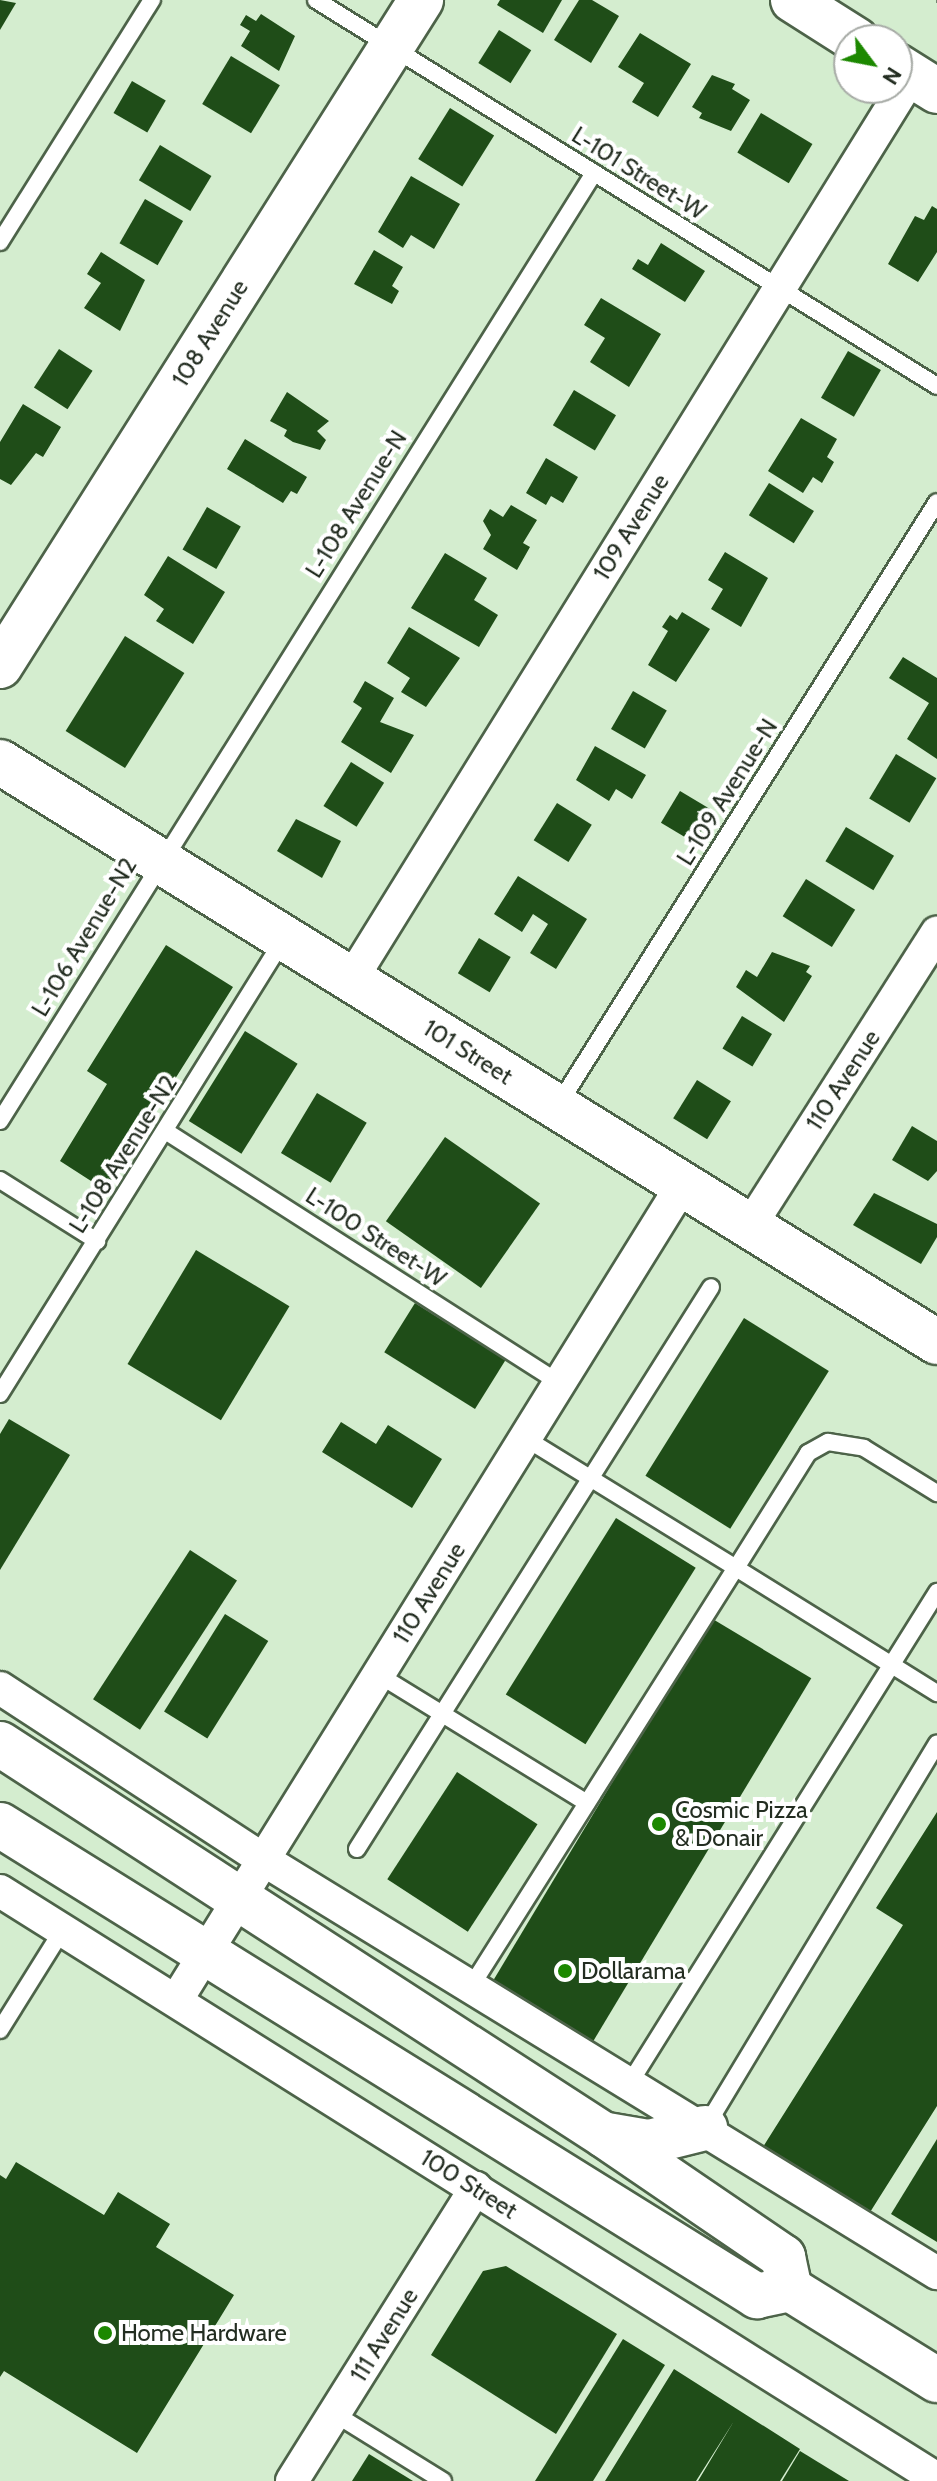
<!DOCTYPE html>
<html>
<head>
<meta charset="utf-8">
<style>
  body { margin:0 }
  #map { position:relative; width:937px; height:2481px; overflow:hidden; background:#d4edcf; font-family:Cabin,sans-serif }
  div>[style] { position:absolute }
  .building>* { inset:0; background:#1f4d18; transform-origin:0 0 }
  .path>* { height:5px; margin-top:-2.5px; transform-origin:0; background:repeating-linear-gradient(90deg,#748470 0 6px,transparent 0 10px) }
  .roads { filter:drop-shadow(2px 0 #4d6349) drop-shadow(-2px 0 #4d6349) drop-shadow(0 2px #4d6349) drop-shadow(0 -2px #4d6349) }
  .lane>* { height:16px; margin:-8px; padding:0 8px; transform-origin:8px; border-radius:8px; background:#fff }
  .street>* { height:32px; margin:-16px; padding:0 16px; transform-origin:16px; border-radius:16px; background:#fff }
  .secondary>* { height:44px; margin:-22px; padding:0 22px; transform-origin:22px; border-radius:22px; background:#fff }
  .dots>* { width:22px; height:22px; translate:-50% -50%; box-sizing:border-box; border:4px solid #fff; border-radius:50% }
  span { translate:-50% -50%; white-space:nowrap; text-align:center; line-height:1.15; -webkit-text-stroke:8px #fff; paint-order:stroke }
  .street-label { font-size:24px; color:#232d21 }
  .poi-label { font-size:24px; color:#232d21 }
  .left { translate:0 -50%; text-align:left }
  .north { position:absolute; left:833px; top:24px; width:80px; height:80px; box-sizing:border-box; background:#fff; border:2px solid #a7aba6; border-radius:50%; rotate:122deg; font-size:22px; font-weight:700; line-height:32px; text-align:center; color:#232d21 }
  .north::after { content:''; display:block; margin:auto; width:28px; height:36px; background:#1c8800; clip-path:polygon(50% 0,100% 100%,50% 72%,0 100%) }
</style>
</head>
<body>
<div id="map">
  <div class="building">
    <i style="clip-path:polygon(0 0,16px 3px,0 30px)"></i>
    <i style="clip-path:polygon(500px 0,562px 0,543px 33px,497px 5px)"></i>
    <i style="clip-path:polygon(579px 0,592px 0,619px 16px,591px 63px,554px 40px)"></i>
    <i style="clip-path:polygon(261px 14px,295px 36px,279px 71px,241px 46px,250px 31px,240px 25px,246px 15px,256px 21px)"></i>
    <i style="left:499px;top:30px;width:38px;height:39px;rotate:32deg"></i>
    <i style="clip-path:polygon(640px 33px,691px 64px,658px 117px,632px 102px,644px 83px,618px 67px)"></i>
    <i style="left:231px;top:56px;width:57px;height:56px;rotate:31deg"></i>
    <i style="clip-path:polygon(712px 75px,735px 84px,732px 89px,750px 100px,731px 131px,699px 118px,702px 113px,692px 107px)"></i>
    <i style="left:132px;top:81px;width:39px;height:37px;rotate:30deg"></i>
    <i style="left:450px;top:108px;width:52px;height:60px;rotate:32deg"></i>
    <i style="left:761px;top:113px;width:60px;height:46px;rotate:31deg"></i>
    <i style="left:160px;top:145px;width:60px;height:41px;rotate:31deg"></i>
    <i style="clip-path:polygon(411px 176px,460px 204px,434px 249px,411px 235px,403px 248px,378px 232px)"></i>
    <i style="left:145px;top:199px;width:44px;height:51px;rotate:30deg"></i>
    <i style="clip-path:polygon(932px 206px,937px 209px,937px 252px,918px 282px,888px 264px,915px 216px,924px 220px)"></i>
    <i style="clip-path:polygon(661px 243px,705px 271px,685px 302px,632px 269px,638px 259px,648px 265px)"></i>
    <i style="clip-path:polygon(374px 250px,403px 267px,392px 286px,399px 291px,392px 304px,354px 284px)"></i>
    <i style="clip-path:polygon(101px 252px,145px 280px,120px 331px,84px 308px,101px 283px,87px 274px)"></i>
    <i style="clip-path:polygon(601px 298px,661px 334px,629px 387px,590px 362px,605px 338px,584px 325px)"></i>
    <i style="left:59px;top:349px;width:40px;height:46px;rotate:33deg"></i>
    <i style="left:848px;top:351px;width:38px;height:54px;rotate:30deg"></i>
    <i style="left:574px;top:390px;width:49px;height:41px;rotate:31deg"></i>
    <i style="clip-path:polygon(287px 392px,329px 421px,317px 431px,326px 440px,320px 450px,293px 442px,284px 436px,287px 430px,270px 421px)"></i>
    <i style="clip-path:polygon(23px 404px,61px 427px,43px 457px,36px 453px,11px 485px,0 479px,0 442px)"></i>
    <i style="clip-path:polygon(801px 418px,837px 439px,827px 457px,834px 462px,822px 483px,813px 477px,803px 493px,768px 471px)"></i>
    <i style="clip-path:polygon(245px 439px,307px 477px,297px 494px,291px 491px,283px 503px,227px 469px)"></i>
    <i style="clip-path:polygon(546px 458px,578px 477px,563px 503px,551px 496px,546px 505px,526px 493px)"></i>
    <i style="left:769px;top:483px;width:53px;height:38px;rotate:32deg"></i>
    <i style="clip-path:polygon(511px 505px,537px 520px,523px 543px,530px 547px,517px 570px,483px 549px,491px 535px,483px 521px,490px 509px,503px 517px)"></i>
    <i style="left:207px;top:507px;width:39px;height:49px;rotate:30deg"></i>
    <i style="clip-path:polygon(725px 552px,768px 578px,741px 627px,711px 609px,723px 589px,708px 580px)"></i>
    <i style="clip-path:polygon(445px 553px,487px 578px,474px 600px,498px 615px,479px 647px,411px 608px)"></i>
    <i style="clip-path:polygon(168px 556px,225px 592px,193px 644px,156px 621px,164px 609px,144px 595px)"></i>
    <i style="clip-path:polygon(682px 612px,710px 629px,676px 682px,648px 665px,668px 631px,662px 627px,670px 615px,677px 620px)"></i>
    <i style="clip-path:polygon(409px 627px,460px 658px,426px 707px,401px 692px,410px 678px,387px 663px)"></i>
    <i style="left:125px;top:636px;width:70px;height:112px;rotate:32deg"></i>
    <i style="clip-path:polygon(903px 657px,937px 678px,937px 759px,907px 739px,929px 703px,889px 678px)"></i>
    <i style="clip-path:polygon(365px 681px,394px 698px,380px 722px,414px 735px,391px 773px,341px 742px,362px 708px,353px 702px)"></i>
    <i style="left:633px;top:691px;width:39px;height:44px;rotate:30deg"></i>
    <i style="clip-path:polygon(595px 746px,646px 775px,632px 799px,616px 789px,609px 801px,576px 780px)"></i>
    <i style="left:896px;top:754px;width:47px;height:52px;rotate:31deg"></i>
    <i style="left:351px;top:762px;width:39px;height:52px;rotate:32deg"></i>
    <i style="left:680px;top:791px;width:39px;height:37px;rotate:31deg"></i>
    <i style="left:557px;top:803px;width:41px;height:44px;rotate:32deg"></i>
    <i style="clip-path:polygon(296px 819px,341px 841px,322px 878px,277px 851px)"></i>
    <i style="left:846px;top:827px;width:56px;height:40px;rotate:31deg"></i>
    <i style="clip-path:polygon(518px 876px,587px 919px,556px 969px,530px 953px,548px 924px,533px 914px,522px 932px,494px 914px)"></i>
    <i style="left:806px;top:879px;width:58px;height:44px;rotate:32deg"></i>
    <i style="left:479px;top:938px;width:37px;height:41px;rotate:31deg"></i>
    <i style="clip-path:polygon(166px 945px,233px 987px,105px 1190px,60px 1161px,107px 1084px,87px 1071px)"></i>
    <i style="clip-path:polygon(772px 952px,810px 966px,806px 972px,812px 976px,784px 1022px,736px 987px,746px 970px,757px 977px)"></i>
    <i style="left:742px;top:1016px;width:35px;height:38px;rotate:31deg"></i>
    <i style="left:245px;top:1031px;width:62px;height:106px;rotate:32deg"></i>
    <i style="left:697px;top:1080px;width:40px;height:45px;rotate:32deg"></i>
    <i style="left:317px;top:1093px;width:58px;height:70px;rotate:31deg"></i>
    <i style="clip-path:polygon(912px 1126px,937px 1141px,937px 1171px,928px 1181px,892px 1160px)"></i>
    <i style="left:445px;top:1137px;width:116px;height:103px;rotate:35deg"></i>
    <i style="clip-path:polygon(874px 1193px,937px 1224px,937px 1237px,921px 1264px,853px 1225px)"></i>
    <i style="left:196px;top:1250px;width:109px;height:133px;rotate:31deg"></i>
    <i style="left:415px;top:1303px;width:107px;height:58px;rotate:32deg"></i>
    <i style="left:744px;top:1318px;width:100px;height:186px;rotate:32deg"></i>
    <i style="clip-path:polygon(9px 1419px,70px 1455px,0 1570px,0 1434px)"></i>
    <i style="clip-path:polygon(341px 1422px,376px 1444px,388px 1425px,442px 1459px,412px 1508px,322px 1452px)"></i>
    <i style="left:616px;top:1518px;width:94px;height:208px;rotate:32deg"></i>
    <i style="left:190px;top:1550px;width:56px;height:178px;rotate:33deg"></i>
    <i style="left:225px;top:1614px;width:51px;height:115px;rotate:32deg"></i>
    <i style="left:711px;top:1618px;width:117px;height:431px;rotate:31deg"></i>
    <i style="left:457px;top:1772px;width:96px;height:128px;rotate:33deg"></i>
    <i style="clip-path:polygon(937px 1812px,937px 2106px,867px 2217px,761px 2150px,903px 1925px,876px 1908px)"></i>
    <i style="clip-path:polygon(937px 2139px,937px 2242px,891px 2214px)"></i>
    <i style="clip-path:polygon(16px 2162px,104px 2215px,118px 2192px,170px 2224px,156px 2247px,234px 2295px,137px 2453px,4px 2371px,0 2377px,0 2175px,6px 2179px)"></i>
    <i style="clip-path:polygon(506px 2266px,617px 2334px,556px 2434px,431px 2355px,483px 2271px)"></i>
    <i style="clip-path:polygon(623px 2339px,665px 2365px,593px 2481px,535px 2481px)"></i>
    <i style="clip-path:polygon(674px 2369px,800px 2449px,780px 2481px,698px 2481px,734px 2421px,696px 2481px,605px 2481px)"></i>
    <i style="clip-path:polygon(800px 2451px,849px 2481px,782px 2481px)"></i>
    <i style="clip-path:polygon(369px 2454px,413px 2481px,352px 2481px)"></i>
  </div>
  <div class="path">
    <i style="left:936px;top:0;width:1px"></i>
  </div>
  <div class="roads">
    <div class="lane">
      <i style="left:316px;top:0;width:731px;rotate:31.86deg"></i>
      <i style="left:0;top:242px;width:286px;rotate:-57.9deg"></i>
      <i style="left:557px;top:1107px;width:714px;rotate:-57.87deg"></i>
      <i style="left:0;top:1121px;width:1119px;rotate:-57.93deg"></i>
      <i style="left:167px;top:1132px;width:466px;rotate:32.6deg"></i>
      <i style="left:0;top:1180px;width:115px;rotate:32.2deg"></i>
      <i style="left:0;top:1394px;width:535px;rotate:-58.06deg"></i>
      <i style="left:525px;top:1438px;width:248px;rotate:31.6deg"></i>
      <i style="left:736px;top:1568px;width:136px;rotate:-57.9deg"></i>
      <i style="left:808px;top:1453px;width:23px;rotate:-29deg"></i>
      <i style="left:828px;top:1442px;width:36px;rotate:9deg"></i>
      <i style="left:864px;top:1448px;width:86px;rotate:31.7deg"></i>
      <i style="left:379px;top:1675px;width:244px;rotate:31.6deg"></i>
      <i style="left:357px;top:1849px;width:664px;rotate:-57.79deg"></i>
      <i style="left:472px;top:1985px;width:494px;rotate:-57.7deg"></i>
      <i style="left:736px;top:1568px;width:237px;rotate:31.9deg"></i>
      <i style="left:0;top:2030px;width:119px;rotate:-58deg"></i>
      <i style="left:631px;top:2081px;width:577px;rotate:-57.96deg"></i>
      <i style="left:705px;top:2128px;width:449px;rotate:-58.9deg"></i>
      <i style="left:335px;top:2414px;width:127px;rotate:31.8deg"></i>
    </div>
    <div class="street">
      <i style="left:351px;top:980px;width:1065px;rotate:-58.21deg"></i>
      <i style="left:750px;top:1226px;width:348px;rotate:-57.5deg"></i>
      <i style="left:0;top:1688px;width:315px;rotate:33.1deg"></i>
      <i style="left:264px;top:1860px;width:790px;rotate:31.54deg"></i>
      <i style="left:0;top:1891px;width:1106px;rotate:32.11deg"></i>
      <i style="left:177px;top:1999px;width:956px;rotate:-58.17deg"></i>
      <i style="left:292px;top:2481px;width:346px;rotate:-57.9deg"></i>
    </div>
    <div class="secondary">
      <i style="left:793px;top:0;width:75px;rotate:32.4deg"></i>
      <i style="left:897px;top:66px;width:47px;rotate:32deg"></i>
      <i style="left:0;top:666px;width:788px;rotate:-57.7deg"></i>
      <i style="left:0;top:762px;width:1102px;rotate:31.76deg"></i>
      <i style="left:0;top:1744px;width:720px;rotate:32.92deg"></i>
      <i style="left:604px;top:2135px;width:217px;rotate:34.3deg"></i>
      <i style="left:783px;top:2257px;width:33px;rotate:78deg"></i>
      <i style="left:790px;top:2289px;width:173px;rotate:31.8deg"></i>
      <i style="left:0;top:1825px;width:892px;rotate:31.89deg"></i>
      <i style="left:757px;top:2296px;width:34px;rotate:-12deg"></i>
      <i style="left:607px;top:2135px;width:43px;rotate:9.5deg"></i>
      <i style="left:649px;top:2142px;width:58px;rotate:-14deg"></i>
    </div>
  </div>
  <div class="dots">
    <i style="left:659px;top:1824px;background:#1c8800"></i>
    <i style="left:565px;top:1971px;background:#1c8800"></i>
    <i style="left:105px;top:2333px;background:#1c8800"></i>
  </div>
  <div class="street-label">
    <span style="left:639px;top:173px;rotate:32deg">L-101 Street-W</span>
    <span style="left:210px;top:333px;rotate:-58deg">108 Avenue</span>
    <span style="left:356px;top:504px;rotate:-58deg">L-108 Avenue-N</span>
    <span style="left:631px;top:527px;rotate:-58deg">109 Avenue</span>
    <span style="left:727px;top:792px;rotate:-58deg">L-109 Avenue-N</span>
    <span style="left:84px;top:937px;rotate:-59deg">L-106 Avenue-N2</span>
    <span style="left:468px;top:1052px;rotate:32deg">101 Street</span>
    <span style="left:843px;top:1080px;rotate:-57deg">110 Avenue</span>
    <span style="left:123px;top:1154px;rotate:-58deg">L-108 Avenue-N2</span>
    <span style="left:376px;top:1237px;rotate:33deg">L-100 Street-W</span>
    <span style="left:429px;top:1593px;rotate:-58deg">110 Avenue</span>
    <span style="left:469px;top:2184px;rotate:32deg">100 Street</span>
    <span style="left:384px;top:2335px;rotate:-58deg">111 Avenue</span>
  </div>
  <div class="poi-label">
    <span class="left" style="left:675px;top:1824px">Cosmic Pizza<br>&amp; Donair</span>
    <span class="left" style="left:581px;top:1971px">Dollarama</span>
    <span class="left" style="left:121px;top:2333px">Home Hardware</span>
  </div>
  <div class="north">N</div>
</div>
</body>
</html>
